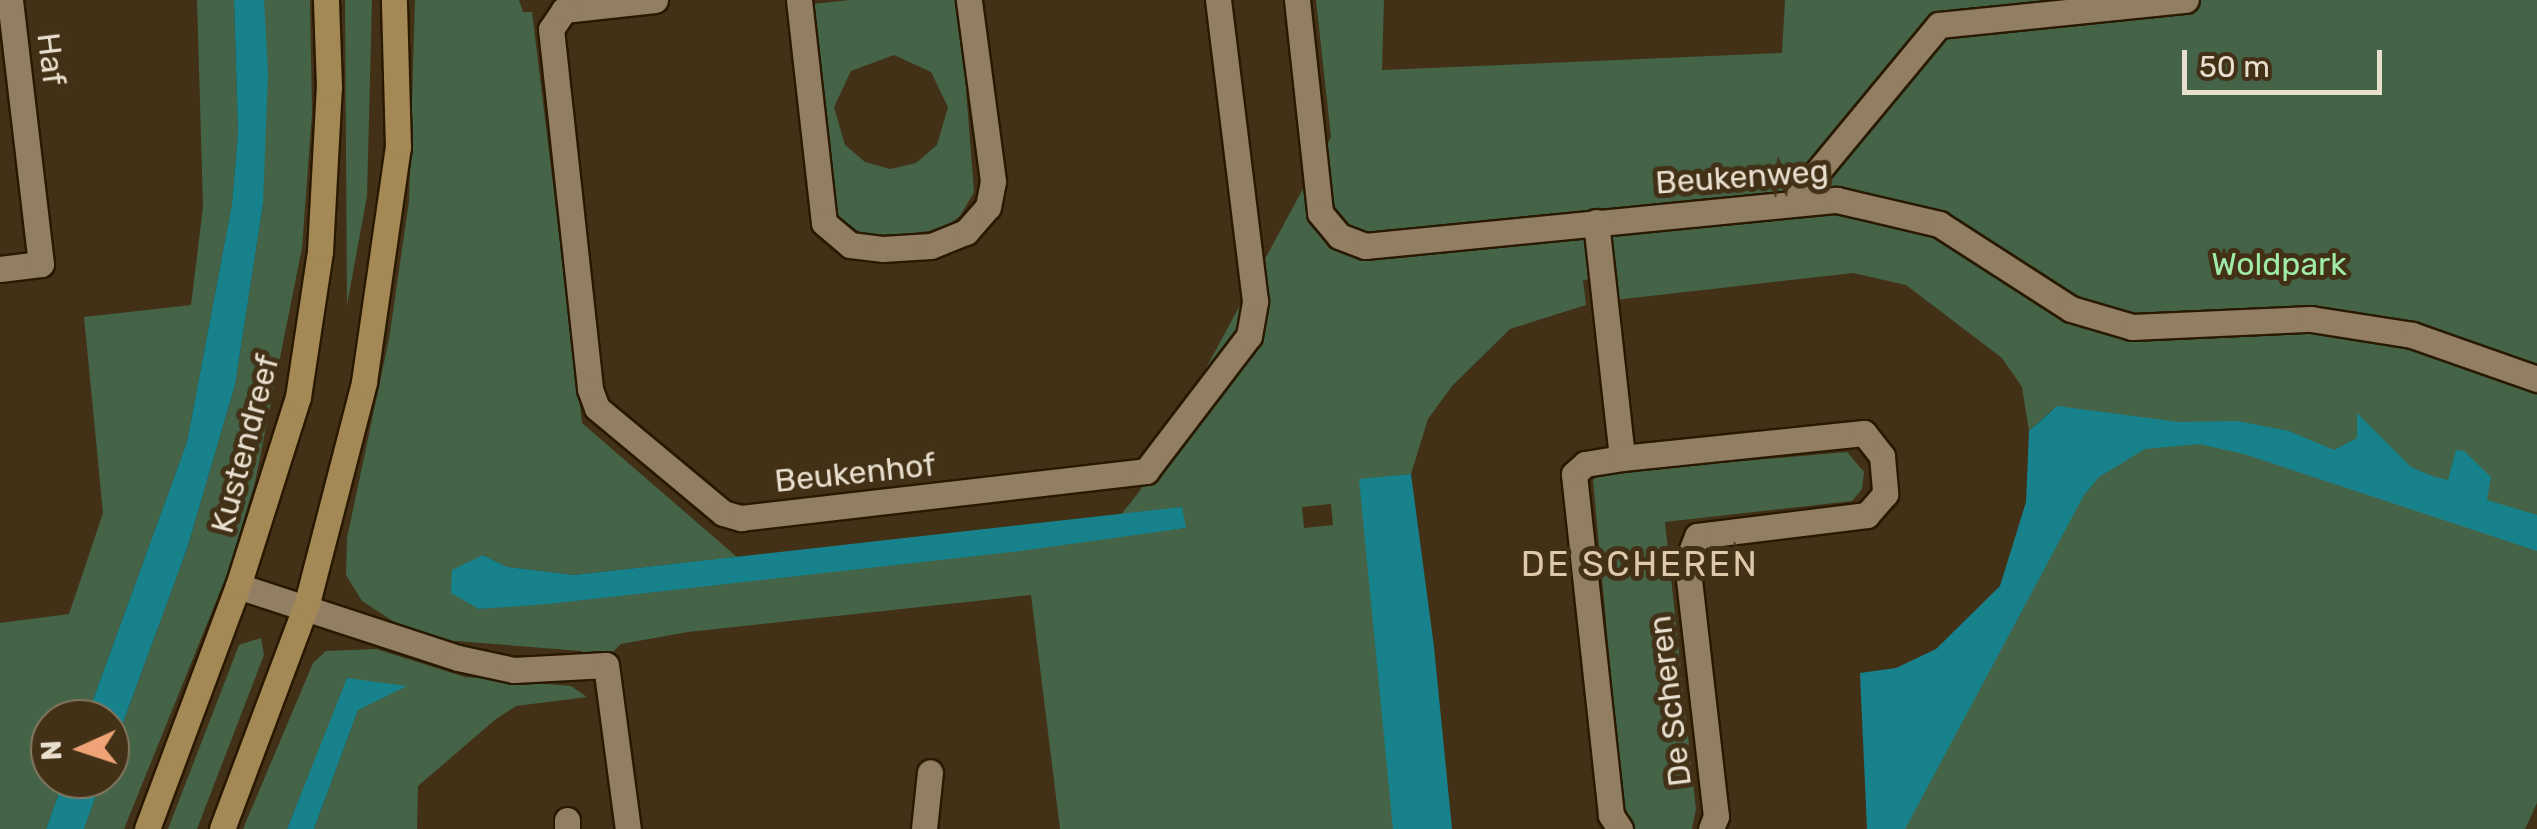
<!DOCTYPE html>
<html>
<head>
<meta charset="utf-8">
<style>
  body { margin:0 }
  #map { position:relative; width:2537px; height:829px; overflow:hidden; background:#423116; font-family:Rubik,sans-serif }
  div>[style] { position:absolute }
  .green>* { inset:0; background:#446347 }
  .water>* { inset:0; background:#17828c }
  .roads { filter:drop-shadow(2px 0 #281900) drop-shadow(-2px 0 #281900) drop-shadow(0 2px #281900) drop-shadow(0 -2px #281900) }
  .street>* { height:25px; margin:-12.5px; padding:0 12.5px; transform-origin:12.5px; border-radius:12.5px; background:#927e62 }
  .secondary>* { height:25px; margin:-12.5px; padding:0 12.5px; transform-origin:12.5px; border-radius:12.5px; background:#a48856 }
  span { translate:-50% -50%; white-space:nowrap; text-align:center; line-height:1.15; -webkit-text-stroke:10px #423116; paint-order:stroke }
  .street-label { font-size:32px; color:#e9dfcf }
  .park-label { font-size:32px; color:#9feba7 }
  .neighbourhood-label { font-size:35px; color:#ddc8a9; letter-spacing:2.5px }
  .north { position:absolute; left:30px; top:699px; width:100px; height:100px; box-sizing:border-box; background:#423116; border:2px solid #857760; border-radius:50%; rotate:267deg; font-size:28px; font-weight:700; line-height:40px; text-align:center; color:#e9dfcf }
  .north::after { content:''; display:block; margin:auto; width:35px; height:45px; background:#efa376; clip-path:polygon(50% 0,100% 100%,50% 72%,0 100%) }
  .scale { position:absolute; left:2182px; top:50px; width:200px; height:45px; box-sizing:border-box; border:5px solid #e9dfcf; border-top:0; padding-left:12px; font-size:30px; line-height:35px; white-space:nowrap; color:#e9dfcf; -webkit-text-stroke:8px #423116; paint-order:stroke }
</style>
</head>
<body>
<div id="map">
  <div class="green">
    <i style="clip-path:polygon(197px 0,234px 0,238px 133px,232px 204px,187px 442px,86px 719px,50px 719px,50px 779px,64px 779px,46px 829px,0 829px,0 623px,69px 614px,103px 513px,84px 317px,191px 305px,203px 207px)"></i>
    <i style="clip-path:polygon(264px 0,310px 0,312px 113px,302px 248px,255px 482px,228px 572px,124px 829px,84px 829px,102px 779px,110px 779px,110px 758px,187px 549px,235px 385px,263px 204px)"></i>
    <i style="clip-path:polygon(345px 0,372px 0,367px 196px,347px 305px)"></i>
    <i style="clip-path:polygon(evenodd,415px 0,519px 0,523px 12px,532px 12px,582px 423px,737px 557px,574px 575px,507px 567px,483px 555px,480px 609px,1186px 528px,1119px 517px,1139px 492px,1331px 137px,1316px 0,1384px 0,1382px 70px,1782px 53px,1785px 0,2537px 0,2537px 803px,2525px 829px,1892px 829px,1999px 624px,2053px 409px,2029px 431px,2022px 387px,2002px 358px,1906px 285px,1853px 273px,1615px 300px,1614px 276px,1583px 280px,1586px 305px,1510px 329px,1452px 386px,1428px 419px,1411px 474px,1385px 477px,1420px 829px,1060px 829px,1031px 595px,688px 632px,621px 644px,603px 661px,581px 651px,444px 640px,396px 623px,362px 601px,346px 575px,347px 538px,389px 339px,409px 201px,415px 0,1331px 504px,1333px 525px,1304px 528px,1302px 507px,1331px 504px)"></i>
    <i style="clip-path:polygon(evenodd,851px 0,959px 0,974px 192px,960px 216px,942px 229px,886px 237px,863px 234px,835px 217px,806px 14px,812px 4px,851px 0,894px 55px,931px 72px,948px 107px,937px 145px,916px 163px,890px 169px,865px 162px,845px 145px,834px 107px,851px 71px,894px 55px)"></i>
    <i style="clip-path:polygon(1847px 452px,1864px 472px,1862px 489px,1852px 501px,1665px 522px,1696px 809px,1692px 829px,1636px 829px,1624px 817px,1593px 480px,1602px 473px)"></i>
    <i style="clip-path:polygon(261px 638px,264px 655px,197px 829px,168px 829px,239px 645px)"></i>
    <i style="clip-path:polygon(376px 649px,465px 677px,571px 686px,587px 697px,516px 706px,496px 719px,418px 786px,417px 829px,314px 829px,358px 710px,347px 679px,287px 829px,243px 829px,313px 663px,326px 651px)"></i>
  </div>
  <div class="water">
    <i style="clip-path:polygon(234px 0,264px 0,268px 73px,263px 204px,235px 385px,187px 549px,110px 758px,110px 719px,86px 719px,187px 442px,232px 204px,238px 133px)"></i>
    <i style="clip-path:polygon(2057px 406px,2179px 422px,2237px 421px,2289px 431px,2334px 450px,2357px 438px,2357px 413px,2411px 467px,2432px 476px,2448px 480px,2456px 450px,2464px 451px,2491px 477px,2487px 500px,2537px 515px,2537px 551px,2244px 454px,2199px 444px,2145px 449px,2099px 477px,2084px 495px,1905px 829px,1867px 829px,1860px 673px,1896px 668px,1936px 649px,2000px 586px,2026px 502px,2029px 431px)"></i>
    <i style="clip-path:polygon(1411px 474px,1434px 647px,1452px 829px,1393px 829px,1359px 479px)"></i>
    <i style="clip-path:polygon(1182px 507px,1186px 528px,1020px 551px,548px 604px,479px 609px,451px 593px,452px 570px,483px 555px,507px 567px,574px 575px)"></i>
    <i style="clip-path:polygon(347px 678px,407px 686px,358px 710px,314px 829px,287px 829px)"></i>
    <i style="clip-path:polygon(64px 779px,102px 779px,84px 829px,46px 829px)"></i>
  </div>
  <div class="roads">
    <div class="street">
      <i style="left:655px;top:0;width:92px;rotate:173.7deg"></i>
      <i style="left:564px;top:10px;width:23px;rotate:124deg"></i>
      <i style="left:551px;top:29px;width:362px;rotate:83.8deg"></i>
      <i style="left:590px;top:389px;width:20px;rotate:70deg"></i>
      <i style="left:597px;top:408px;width:164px;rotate:39.8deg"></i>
      <i style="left:723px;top:513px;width:19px;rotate:16deg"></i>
      <i style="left:741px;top:518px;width:408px;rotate:-6.6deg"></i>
      <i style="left:1146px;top:471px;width:170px;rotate:-52.7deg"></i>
      <i style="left:1249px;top:336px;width:36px;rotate:-80deg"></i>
      <i style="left:1255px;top:301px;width:303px;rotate:-97deg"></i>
      <i style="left:799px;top:0;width:224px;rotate:83.6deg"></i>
      <i style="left:824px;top:223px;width:34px;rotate:40deg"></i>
      <i style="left:850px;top:245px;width:32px;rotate:7deg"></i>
      <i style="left:882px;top:249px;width:49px;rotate:-3.5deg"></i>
      <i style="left:931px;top:246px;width:38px;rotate:-22deg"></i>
      <i style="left:966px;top:232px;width:33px;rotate:-49deg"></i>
      <i style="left:988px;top:207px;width:26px;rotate:-79deg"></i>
      <i style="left:993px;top:181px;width:183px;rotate:-97.6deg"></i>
      <i style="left:1297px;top:0;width:214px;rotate:83.8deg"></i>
      <i style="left:1320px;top:213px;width:30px;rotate:50deg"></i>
      <i style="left:1339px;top:236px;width:28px;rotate:21deg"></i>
      <i style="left:1365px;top:246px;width:474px;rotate:-5.6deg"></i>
      <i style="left:1837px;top:200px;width:105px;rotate:13.2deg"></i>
      <i style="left:1939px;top:224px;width:157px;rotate:32.8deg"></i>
      <i style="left:2071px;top:309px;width:64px;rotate:16.4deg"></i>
      <i style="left:2132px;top:327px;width:179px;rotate:-2.6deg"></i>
      <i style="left:2311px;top:319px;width:102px;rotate:9deg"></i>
      <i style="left:2412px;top:335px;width:133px;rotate:19.4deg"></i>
      <i style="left:1794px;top:200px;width:227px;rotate:-50.4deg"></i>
      <i style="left:1939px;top:25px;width:248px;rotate:-5.8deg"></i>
      <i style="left:1596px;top:222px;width:237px;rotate:83.7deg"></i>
      <i style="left:0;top:269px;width:41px;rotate:-7deg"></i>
      <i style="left:41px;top:264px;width:266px;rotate:-96.7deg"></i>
      <i style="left:238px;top:586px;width:231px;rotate:18.1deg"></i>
      <i style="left:458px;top:658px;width:57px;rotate:12.1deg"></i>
      <i style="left:514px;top:670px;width:92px;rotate:-3.1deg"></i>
      <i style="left:606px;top:665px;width:165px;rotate:82.4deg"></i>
      <i style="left:567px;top:820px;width:9px;rotate:90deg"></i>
      <i style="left:924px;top:829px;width:57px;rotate:-84deg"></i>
      <i style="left:1620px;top:829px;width:17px;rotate:-123deg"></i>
      <i style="left:1611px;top:815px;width:343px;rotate:-96.2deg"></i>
      <i style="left:1574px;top:474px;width:15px;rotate:-42deg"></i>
      <i style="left:1585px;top:464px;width:37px;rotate:-9deg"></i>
      <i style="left:1622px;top:458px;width:243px;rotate:-5.9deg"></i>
      <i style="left:1864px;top:433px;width:29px;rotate:52deg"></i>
      <i style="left:1882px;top:456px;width:38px;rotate:85deg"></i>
      <i style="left:1885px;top:494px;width:28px;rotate:131deg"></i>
      <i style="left:1867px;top:515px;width:171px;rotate:173deg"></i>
      <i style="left:1697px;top:536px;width:28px;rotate:111deg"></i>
      <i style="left:1687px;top:562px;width:256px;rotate:83.5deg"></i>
      <i style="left:1716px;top:816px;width:14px;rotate:111deg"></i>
    </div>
    <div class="secondary">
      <i style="left:147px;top:829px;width:259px;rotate:-69.5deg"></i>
      <i style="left:238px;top:586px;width:198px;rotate:-72.4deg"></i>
      <i style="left:298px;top:397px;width:148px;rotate:-81.4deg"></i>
      <i style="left:320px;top:251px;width:164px;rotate:-86.9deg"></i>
      <i style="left:329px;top:87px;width:87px;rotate:-92deg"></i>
      <i style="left:222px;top:829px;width:241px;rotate:-69.4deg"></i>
      <i style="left:307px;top:603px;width:228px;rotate:-75.5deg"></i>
      <i style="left:364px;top:382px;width:237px;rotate:-81.8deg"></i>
      <i style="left:398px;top:147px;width:147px;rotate:-91.6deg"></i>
    </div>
  </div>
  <div class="street-label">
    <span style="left:51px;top:59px;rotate:83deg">Haf</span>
    <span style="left:1742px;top:177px;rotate:-4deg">Beukenweg</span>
    <span style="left:245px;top:444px;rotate:-75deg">Kustendreef</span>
    <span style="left:855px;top:473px;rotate:-6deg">Beukenhof</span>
    <span style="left:1670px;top:701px;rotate:-97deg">De Scheren</span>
  </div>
  <div class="park-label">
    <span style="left:2279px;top:264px">Woldpark</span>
  </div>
  <div class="neighbourhood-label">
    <span style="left:1640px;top:564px">DE SCHEREN</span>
  </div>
  <div class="north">N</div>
  <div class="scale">50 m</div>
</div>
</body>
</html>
